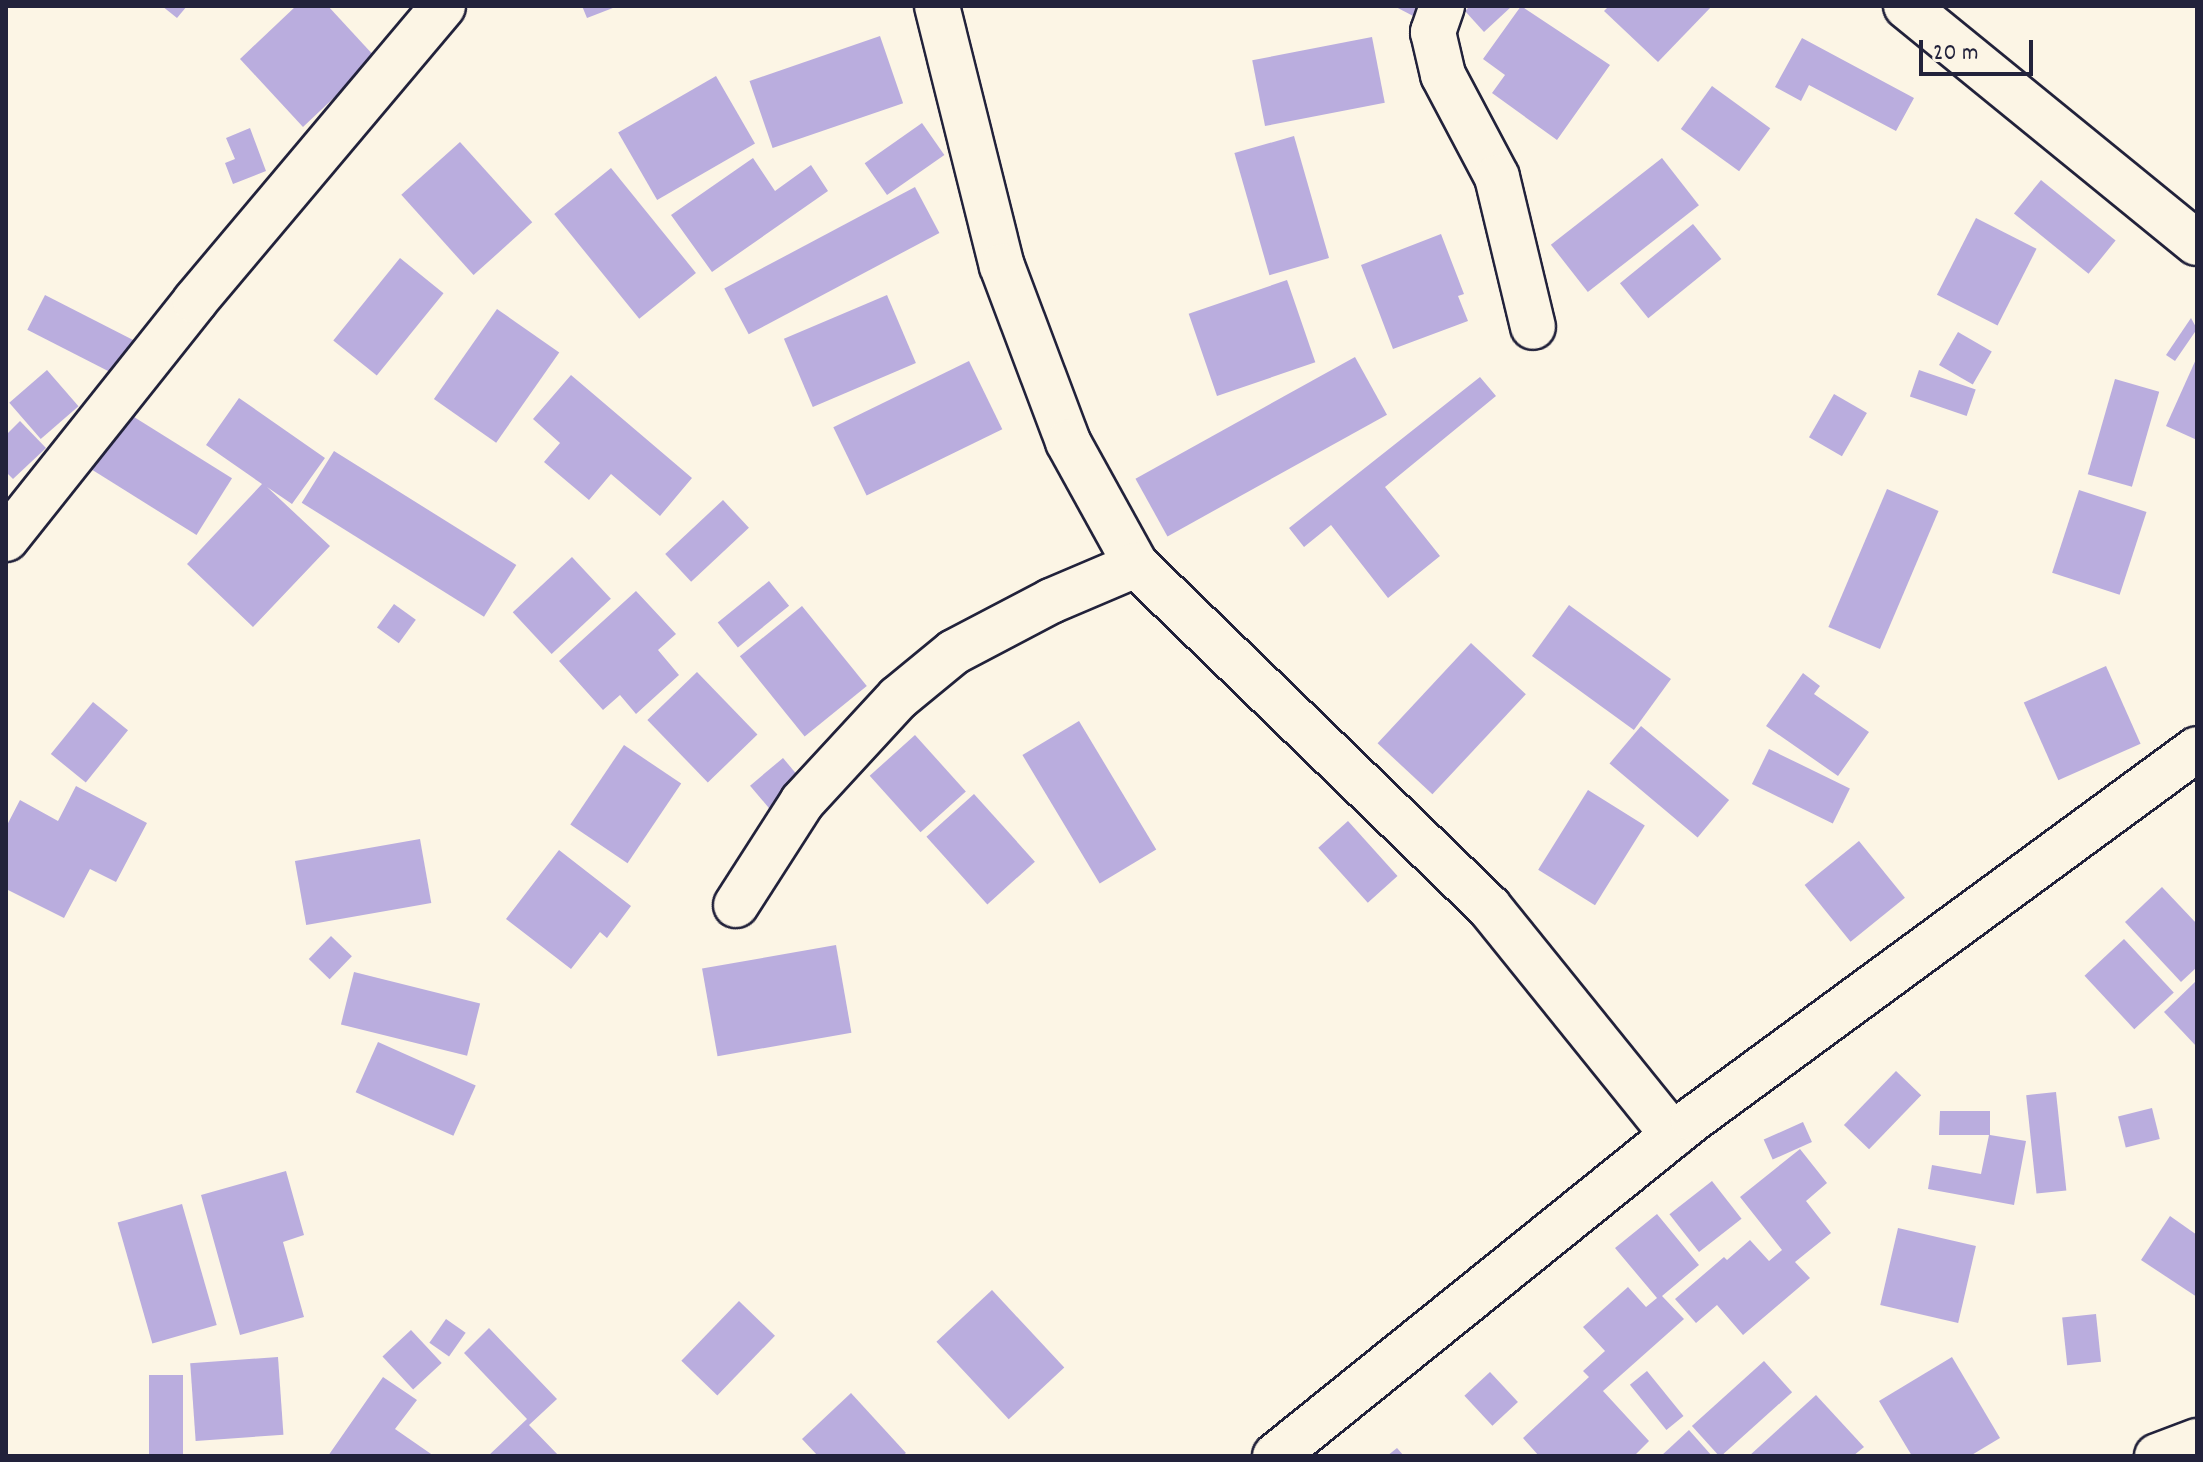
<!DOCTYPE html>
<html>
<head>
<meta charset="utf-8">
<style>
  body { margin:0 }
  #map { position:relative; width:2203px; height:1462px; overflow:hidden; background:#fcf5e5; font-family:Dekko,sans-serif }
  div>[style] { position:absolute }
  .building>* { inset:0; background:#baadde; transform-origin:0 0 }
  .roads { filter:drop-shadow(2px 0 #22223b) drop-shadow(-2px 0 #22223b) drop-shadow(0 2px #22223b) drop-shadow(0 -2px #22223b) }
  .minor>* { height:44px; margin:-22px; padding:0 22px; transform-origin:22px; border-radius:22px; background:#fcf5e5 }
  span { translate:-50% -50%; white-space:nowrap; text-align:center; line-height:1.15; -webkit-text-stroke:6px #fcf5e5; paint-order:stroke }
  .frame { position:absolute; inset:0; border:8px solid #22223b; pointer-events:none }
  .scale { position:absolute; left:1919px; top:40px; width:114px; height:36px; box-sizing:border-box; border:4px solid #22223b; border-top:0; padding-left:10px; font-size:24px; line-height:28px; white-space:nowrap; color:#22223b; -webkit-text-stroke:6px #fcf5e5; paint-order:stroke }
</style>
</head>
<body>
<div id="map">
  <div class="building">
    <i style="clip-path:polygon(162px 6px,187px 6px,177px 18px)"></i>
    <i style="clip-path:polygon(296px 6px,328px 6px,376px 58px,303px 127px,240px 59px)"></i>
    <i style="clip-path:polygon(582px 6px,618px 6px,587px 18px)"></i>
    <i style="clip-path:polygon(1394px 6px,1423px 6px,1417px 18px)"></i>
    <i style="clip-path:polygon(1470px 6px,1512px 6px,1484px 32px,1465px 11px)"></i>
    <i style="clip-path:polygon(1521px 6px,1610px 65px,1557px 140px,1492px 93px,1505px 75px,1483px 59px)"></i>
    <i style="clip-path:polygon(1609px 6px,1712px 6px,1658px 62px,1604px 11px)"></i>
    <i style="left:880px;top:36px;width:71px;height:138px;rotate:71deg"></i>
    <i style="left:1372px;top:37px;width:67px;height:122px;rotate:79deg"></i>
    <i style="clip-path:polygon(1802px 38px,1914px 98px,1896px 131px,1809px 85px,1801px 101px,1775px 87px)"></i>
    <i style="left:716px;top:76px;width:78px;height:113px;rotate:60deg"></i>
    <i style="left:1712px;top:86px;width:72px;height:53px;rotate:36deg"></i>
    <i style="left:922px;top:123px;width:39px;height:70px;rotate:55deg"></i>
    <i style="clip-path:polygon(250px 128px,266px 171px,233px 184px,225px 163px,235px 159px,226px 138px)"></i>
    <i style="left:1294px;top:136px;width:127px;height:62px;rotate:74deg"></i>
    <i style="left:460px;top:142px;width:108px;height:79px;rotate:48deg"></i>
    <i style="clip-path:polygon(753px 158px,775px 191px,811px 165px,828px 191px,712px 272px,671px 215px)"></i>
    <i style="left:1662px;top:158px;width:60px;height:141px;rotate:52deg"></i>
    <i style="left:611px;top:168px;width:135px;height:73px;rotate:51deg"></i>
    <i style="left:2041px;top:180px;width:96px;height:43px;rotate:39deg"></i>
    <i style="left:915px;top:187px;width:52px;height:216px;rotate:62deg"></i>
    <i style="left:1976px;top:218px;width:68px;height:86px;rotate:27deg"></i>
    <i style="left:1693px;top:224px;width:45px;height:94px;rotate:51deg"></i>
    <i style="clip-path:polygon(1441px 234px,1464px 294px,1458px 296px,1468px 321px,1393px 349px,1361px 265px)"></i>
    <i style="left:400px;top:258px;width:56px;height:106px;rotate:39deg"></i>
    <i style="left:1287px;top:280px;width:87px;height:104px;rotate:71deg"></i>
    <i style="left:45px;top:295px;width:100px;height:39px;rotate:27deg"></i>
    <i style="left:887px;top:295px;width:74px;height:112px;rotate:67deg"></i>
    <i style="left:497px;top:309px;width:76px;height:110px;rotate:35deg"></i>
    <i style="clip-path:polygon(2191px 318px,2197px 329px,2175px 361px,2166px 355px)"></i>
    <i style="left:1958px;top:332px;width:39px;height:38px;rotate:30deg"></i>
    <i style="left:1355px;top:357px;width:66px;height:251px;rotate:61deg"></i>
    <i style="clip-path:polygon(2197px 357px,2197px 440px,2166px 426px)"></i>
    <i style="left:969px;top:361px;width:76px;height:151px;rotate:64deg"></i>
    <i style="left:47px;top:370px;width:48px;height:50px;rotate:49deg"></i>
    <i style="left:1919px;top:370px;width:60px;height:28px;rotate:19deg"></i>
    <i style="clip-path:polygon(571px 375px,692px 478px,660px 516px,611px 474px,589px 500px,544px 462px,560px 443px,533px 419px)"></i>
    <i style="clip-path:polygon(1480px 377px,1496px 396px,1385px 487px,1440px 556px,1388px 598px,1331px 525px,1304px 547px,1289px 528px)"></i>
    <i style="left:2115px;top:379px;width:46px;height:99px;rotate:16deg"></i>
    <i style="left:1834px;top:394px;width:38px;height:50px;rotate:30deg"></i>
    <i style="clip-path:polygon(239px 398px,325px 458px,292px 504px,267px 487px,330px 546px,253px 627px,187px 564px,262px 484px,206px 445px)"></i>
    <i style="left:126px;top:412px;width:125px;height:67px;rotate:32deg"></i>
    <i style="clip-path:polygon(20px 421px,46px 448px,13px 479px,6px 472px,6px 435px)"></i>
    <i style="left:334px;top:451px;width:215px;height:61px;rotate:32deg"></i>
    <i style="left:1887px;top:489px;width:56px;height:150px;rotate:23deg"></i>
    <i style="left:2079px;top:490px;width:71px;height:87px;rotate:18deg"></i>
    <i style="left:723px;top:500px;width:38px;height:79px;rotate:47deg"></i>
    <i style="left:572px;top:557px;width:57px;height:81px;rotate:47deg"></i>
    <i style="left:769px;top:581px;width:32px;height:66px;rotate:51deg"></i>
    <i style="clip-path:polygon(636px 591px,676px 634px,658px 650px,679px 675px,636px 714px,620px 695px,603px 710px,559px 661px)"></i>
    <i style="left:394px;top:604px;width:27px;height:29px;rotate:36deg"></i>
    <i style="left:1569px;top:605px;width:126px;height:63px;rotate:36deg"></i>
    <i style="left:802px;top:606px;width:103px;height:80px;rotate:51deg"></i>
    <i style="left:1471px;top:643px;width:75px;height:137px;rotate:43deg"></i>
    <i style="left:2106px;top:666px;width:85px;height:90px;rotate:66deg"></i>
    <i style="left:697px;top:672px;width:87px;height:69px;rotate:46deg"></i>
    <i style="clip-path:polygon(1803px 673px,1820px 686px,1814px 694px,1869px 732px,1838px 776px,1766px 726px)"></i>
    <i style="left:93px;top:702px;width:45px;height:67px;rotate:39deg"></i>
    <i style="left:1079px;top:721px;width:150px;height:66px;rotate:59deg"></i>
    <i style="left:1641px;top:726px;width:115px;height:49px;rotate:40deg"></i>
    <i style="left:915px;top:735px;width:76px;height:61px;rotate:48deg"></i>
    <i style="left:624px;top:745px;width:69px;height:96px;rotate:34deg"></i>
    <i style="left:1769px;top:749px;width:90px;height:39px;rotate:26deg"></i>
    <i style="left:783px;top:758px;width:56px;height:43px;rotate:50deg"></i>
    <i style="clip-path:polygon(76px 786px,147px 823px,116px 882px,90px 869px,64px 918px,6px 889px,6px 827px,20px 800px,58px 821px)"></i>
    <i style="left:1588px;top:790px;width:67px;height:94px;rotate:32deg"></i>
    <i style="left:974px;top:794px;width:91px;height:64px;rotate:48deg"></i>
    <i style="left:1348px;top:821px;width:74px;height:40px;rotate:48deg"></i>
    <i style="left:420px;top:839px;width:65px;height:127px;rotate:80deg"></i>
    <i style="left:1859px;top:841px;width:73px;height:70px;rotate:51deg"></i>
    <i style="clip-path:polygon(559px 850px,631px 906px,607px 938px,600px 932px,571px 969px,506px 919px)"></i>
    <i style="clip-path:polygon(2162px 887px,2197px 924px,2197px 967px,2181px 982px,2125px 922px)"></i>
    <i style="left:331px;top:936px;width:29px;height:32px;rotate:44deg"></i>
    <i style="left:2124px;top:939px;width:73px;height:54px;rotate:47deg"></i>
    <i style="left:836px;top:945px;width:89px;height:136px;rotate:80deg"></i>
    <i style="left:354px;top:972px;width:130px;height:54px;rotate:14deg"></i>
    <i style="clip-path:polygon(2197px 980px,2197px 1047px,2164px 1012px)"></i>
    <i style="left:378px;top:1042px;width:107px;height:55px;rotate:24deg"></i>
    <i style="left:1896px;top:1071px;width:35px;height:75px;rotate:44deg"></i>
    <i style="left:2056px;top:1092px;width:99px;height:30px;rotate:84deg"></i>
    <i style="left:2152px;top:1108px;width:32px;height:35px;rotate:76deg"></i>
    <i style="clip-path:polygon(1940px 1111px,1990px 1111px,1990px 1135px,2026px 1141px,2014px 1205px,1928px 1189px,1932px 1165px,1981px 1174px,1989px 1135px,1939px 1135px)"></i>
    <i style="left:1803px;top:1122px;width:22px;height:43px;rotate:66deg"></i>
    <i style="clip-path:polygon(1800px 1149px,1827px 1183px,1806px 1201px,1831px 1233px,1795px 1262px,1810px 1278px,1743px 1335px,1717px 1305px,1696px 1323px,1675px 1299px,1724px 1257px,1727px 1260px,1750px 1240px,1769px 1261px,1782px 1250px,1740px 1197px)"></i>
    <i style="clip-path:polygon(286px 1171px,304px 1235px,283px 1242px,304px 1317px,240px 1335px,201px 1195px)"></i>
    <i style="left:1712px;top:1181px;width:48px;height:54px;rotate:52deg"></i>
    <i style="left:182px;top:1204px;width:126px;height:67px;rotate:74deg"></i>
    <i style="clip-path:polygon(1657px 1214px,1699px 1265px,1662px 1296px,1684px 1319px,1603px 1391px,1649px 1441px,1634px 1456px,1539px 1456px,1523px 1438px,1589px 1377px,1583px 1371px,1605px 1351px,1583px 1327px,1628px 1287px,1646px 1307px,1657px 1298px,1615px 1248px)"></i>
    <i style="clip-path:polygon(2170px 1216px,2197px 1235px,2197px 1297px,2141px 1260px)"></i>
    <i style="left:1898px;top:1228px;width:80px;height:79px;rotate:13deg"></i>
    <i style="left:992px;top:1290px;width:106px;height:76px;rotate:47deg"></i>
    <i style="left:739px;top:1301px;width:50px;height:83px;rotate:44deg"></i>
    <i style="left:2096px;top:1314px;width:48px;height:34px;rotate:84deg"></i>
    <i style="left:446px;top:1319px;width:24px;height:29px;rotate:35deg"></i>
    <i style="clip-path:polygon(489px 1328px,557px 1399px,529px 1425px,559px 1456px,488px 1456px,527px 1419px,464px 1353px)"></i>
    <i style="left:411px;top:1330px;width:45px;height:39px;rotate:47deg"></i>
    <i style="left:278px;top:1357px;width:78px;height:88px;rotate:86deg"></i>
    <i style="clip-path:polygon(1952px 1357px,2000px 1438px,1970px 1456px,1912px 1456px,1879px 1401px)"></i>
    <i style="left:1764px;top:1361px;width:42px;height:97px;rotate:48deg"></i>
    <i style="left:1647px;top:1371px;width:58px;height:22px;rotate:51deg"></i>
    <i style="left:1490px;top:1372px;width:41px;height:35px;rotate:47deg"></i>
    <i style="left:183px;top:1375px;width:81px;height:34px;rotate:90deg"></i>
    <i style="clip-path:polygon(383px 1377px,417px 1400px,395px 1429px,434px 1456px,328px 1456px)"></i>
    <i style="clip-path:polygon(851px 1393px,906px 1453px,902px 1456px,818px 1456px,802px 1439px)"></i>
    <i style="clip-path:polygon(1816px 1395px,1864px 1447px,1853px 1456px,1749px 1456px)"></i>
    <i style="clip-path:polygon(1689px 1430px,1712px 1456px,1661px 1456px)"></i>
    <i style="clip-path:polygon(1397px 1448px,1404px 1456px,1387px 1456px)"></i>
  </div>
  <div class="roads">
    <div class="minor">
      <i style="left:937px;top:6px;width:268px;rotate:76deg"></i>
      <i style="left:1002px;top:266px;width:188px;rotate:69.4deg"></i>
      <i style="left:1068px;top:442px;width:141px;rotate:61.1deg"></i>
      <i style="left:1136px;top:565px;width:492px;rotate:44.1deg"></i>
      <i style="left:1489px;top:907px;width:293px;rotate:51.1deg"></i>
      <i style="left:1442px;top:6px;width:28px;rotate:109deg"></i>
      <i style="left:1433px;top:32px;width:44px;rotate:76.9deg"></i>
      <i style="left:1443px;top:75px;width:115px;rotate:62.1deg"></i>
      <i style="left:1497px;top:177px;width:154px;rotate:76.5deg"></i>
      <i style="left:1906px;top:6px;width:375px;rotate:39.2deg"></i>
      <i style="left:6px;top:539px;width:304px;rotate:-51.5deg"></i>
      <i style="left:195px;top:301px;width:385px;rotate:-49.9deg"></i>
      <i style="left:736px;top:905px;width:122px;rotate:-57.3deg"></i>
      <i style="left:802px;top:802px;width:142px;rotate:-47.3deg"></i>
      <i style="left:898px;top:698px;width:72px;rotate:-39.4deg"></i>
      <i style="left:954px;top:652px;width:110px;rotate:-27.7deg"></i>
      <i style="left:1051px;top:601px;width:92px;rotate:-23deg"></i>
      <i style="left:1275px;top:1456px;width:537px;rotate:-38.88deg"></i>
      <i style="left:1693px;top:1119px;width:625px;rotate:-36.28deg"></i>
      <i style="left:2157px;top:1456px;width:43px;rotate:-20.6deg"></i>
    </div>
  </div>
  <div class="frame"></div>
  <div class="scale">20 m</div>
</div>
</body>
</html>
